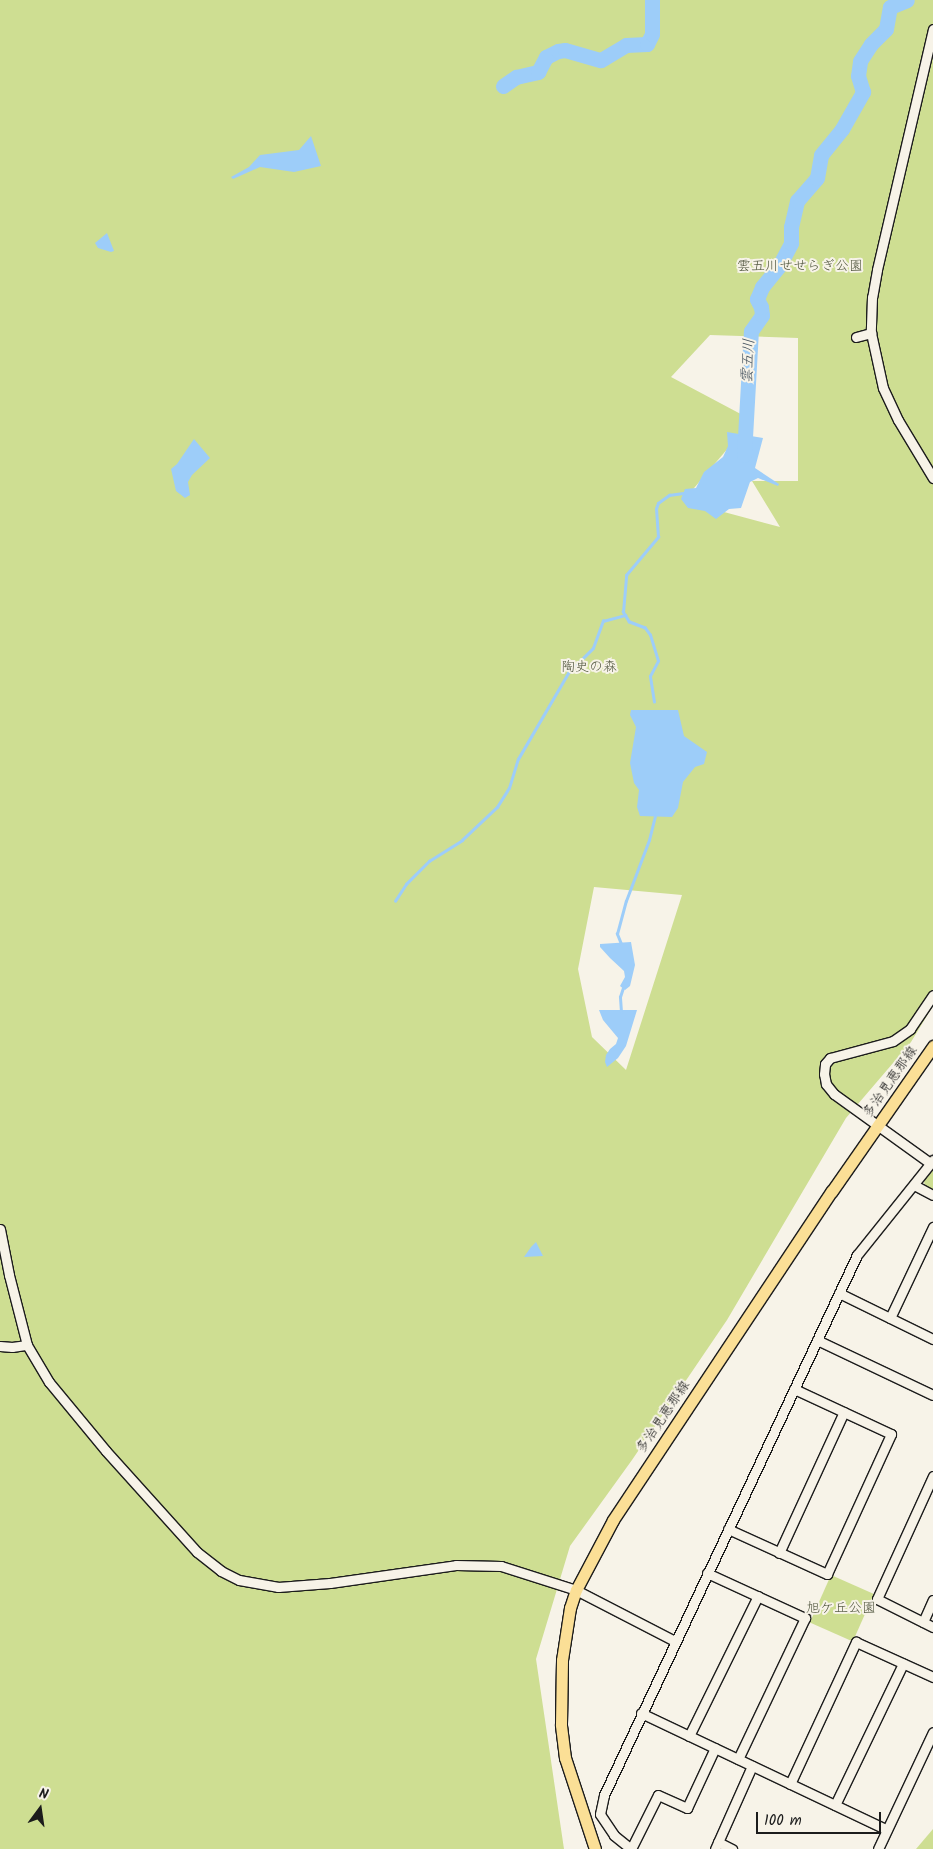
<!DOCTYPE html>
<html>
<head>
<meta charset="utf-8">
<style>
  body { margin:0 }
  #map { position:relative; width:933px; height:1849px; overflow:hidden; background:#f7f3e8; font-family:Kalam,"Klee One",sans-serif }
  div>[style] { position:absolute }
  .green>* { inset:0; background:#cede92; transform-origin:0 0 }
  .water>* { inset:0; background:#9dcdf9 }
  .stream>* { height:2.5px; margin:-1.25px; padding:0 1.25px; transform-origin:1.25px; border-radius:1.25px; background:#9dcdf9 }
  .river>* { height:15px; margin:-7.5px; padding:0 7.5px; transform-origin:7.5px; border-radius:7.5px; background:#9dcdf9 }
  .roads { filter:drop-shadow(1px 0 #1c1c1c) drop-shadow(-1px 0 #1c1c1c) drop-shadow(0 1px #1c1c1c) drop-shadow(0 -1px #1c1c1c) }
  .minor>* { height:9px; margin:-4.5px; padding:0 4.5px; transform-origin:4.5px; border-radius:4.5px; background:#f7f3e8 }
  .major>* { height:11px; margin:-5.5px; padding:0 5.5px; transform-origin:5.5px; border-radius:5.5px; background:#fbdf96 }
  span { translate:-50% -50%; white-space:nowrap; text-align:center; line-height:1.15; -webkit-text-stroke:4px #f7f3e8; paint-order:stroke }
  .park-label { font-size:14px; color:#51563f }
  .street-label { font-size:14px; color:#1c1c1c }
  .water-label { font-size:15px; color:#43515e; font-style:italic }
  .north { position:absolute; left:15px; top:1784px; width:50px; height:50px; -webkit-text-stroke:4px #f7f3e8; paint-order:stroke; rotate:14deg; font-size:14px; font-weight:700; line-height:20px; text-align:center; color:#1c1c1c }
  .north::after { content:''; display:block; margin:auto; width:18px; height:22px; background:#1c1c1c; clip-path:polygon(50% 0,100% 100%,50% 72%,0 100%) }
  .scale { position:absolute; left:756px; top:1812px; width:125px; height:22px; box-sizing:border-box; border:2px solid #1c1c1c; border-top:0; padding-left:6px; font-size:15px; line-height:18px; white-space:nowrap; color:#1c1c1c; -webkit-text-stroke:4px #f7f3e8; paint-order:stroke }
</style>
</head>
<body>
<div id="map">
  <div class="green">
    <i style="clip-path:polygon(evenodd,0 0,933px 0,933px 1006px,911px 1042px,846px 1118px,727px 1320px,632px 1460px,570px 1546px,536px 1659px,564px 1849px,0 1849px,0 0,710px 335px,798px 338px,798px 481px,752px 481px,780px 527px,683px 501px,752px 420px,671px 377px,710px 335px,0 0,594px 887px,682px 895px,626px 1070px,592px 1037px,578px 969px,594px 887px)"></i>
    <i style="clip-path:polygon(933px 1170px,933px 1191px,925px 1187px,924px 1181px)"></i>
    <i style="left:831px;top:1575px;width:47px;height:52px;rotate:24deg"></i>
    <i style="clip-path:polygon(933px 1829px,933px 1849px,916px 1849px)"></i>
  </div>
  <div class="water">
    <i style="clip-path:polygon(311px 136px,321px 166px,294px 172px,260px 167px,233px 179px,231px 177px,249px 167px,260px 155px,299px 150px)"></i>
    <i style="clip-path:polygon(107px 233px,114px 251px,111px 252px,98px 248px,95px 243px)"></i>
    <i style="clip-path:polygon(727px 432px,763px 438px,755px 468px,779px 484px,778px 486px,758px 478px,750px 482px,741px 508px,729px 509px,716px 519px,705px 511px,688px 508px,681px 499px,685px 489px,696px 488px,704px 472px,723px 457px,728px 446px)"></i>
    <i style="clip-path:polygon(194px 439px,210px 458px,192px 475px,188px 482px,190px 495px,185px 498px,176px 491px,171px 469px,177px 464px)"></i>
    <i style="clip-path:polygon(631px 710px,678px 710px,684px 736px,707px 752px,704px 764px,695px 767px,683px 782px,678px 808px,672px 817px,640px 816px,637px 807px,639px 790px,634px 783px,630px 763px,636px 727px,630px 715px)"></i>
    <i style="clip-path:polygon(631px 942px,635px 965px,630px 986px,625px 990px,620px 986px,625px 977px,624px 971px,610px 958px,600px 947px,600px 944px)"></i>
    <i style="clip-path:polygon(599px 1010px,637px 1010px,626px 1046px,618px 1058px,607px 1067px,605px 1062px,606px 1055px,610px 1049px,616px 1044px,618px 1038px,603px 1020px)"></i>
    <i style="clip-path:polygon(536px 1242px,543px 1256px,524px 1257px,531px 1247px)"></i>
  </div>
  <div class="stream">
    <i style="left:654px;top:702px;width:26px;rotate:-99deg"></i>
    <i style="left:650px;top:676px;width:17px;rotate:-62deg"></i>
    <i style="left:658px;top:661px;width:27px;rotate:-107deg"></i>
    <i style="left:650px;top:635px;width:9px;rotate:-126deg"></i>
    <i style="left:645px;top:628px;width:17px;rotate:-159deg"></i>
    <i style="left:629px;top:622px;width:12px;rotate:-121deg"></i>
    <i style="left:623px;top:612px;width:37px;rotate:-85deg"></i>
    <i style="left:626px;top:575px;width:50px;rotate:-49.9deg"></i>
    <i style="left:658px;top:537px;width:28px;rotate:-94deg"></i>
    <i style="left:656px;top:509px;width:6px;rotate:-72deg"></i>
    <i style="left:658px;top:503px;width:14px;rotate:-36deg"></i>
    <i style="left:669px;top:495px;width:14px;rotate:-8deg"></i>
    <i style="left:395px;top:901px;width:20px;rotate:-57deg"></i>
    <i style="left:406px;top:884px;width:33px;rotate:-45deg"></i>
    <i style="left:429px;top:861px;width:39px;rotate:-32deg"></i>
    <i style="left:462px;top:840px;width:48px;rotate:-43.3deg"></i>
    <i style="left:497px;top:807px;width:22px;rotate:-58deg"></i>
    <i style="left:509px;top:788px;width:30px;rotate:-73deg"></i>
    <i style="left:518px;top:759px;width:99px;rotate:-59.8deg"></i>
    <i style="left:568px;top:673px;width:35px;rotate:-45deg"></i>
    <i style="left:593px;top:648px;width:29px;rotate:-70deg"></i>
    <i style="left:603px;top:621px;width:23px;rotate:-15deg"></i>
    <i style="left:621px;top:944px;width:11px;rotate:-112deg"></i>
    <i style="left:617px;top:934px;width:34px;rotate:-75deg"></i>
    <i style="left:626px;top:901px;width:65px;rotate:-69.3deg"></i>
    <i style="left:649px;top:840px;width:25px;rotate:-76deg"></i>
    <i style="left:621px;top:1012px;width:15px;rotate:-94deg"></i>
    <i style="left:620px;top:997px;width:9px;rotate:-72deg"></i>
  </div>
  <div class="river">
    <i style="left:503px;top:86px;width:16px;rotate:-35deg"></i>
    <i style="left:516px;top:77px;width:23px;rotate:-13deg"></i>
    <i style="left:538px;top:72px;width:17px;rotate:-62deg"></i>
    <i style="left:546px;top:57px;width:13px;rotate:-27deg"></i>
    <i style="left:558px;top:51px;width:7px;rotate:-8deg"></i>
    <i style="left:565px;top:50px;width:37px;rotate:16deg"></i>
    <i style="left:601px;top:60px;width:29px;rotate:-31deg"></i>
    <i style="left:626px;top:45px;width:21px;rotate:-3deg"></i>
    <i style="left:647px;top:44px;width:11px;rotate:-63deg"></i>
    <i style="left:652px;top:34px;width:34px;rotate:-90deg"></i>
    <i style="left:744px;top:455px;width:124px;rotate:-86.8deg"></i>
    <i style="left:751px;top:331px;width:19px;rotate:-55deg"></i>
    <i style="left:762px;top:315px;width:8px;rotate:-97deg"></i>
    <i style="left:761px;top:307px;width:9px;rotate:-117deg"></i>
    <i style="left:757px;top:299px;width:13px;rotate:-67deg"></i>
    <i style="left:762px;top:287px;width:27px;rotate:-51deg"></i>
    <i style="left:779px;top:266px;width:26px;rotate:-62deg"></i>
    <i style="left:791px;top:243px;width:16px;rotate:-90deg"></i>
    <i style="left:791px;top:227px;width:27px;rotate:-77deg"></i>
    <i style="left:797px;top:201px;width:30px;rotate:-49deg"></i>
    <i style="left:817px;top:178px;width:23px;rotate:-80deg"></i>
    <i style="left:821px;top:155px;width:33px;rotate:-51deg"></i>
    <i style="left:842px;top:129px;width:43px;rotate:-60.4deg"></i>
    <i style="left:863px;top:92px;width:17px;rotate:-107deg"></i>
    <i style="left:858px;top:76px;width:15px;rotate:-82deg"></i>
    <i style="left:860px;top:61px;width:20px;rotate:-57deg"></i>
    <i style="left:871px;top:44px;width:21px;rotate:-45deg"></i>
    <i style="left:886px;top:29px;width:22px;rotate:-80deg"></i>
    <i style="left:890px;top:7px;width:18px;rotate:-22deg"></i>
  </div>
  <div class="roads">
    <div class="minor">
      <i style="left:933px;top:29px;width:247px;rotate:103.1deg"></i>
      <i style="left:877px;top:270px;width:27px;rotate:100deg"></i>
      <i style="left:872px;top:297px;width:36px;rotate:92deg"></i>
      <i style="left:871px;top:333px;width:56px;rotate:77.7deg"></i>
      <i style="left:883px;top:388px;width:35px;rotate:65deg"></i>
      <i style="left:898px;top:420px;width:68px;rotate:58.9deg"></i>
      <i style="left:856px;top:337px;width:16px;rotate:-15deg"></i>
      <i style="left:930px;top:1163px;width:118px;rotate:-144.3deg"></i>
      <i style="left:834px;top:1094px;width:13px;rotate:-129deg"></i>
      <i style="left:826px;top:1084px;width:10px;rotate:-101deg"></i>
      <i style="left:824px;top:1074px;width:10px;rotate:-84deg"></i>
      <i style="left:825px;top:1064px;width:8px;rotate:-50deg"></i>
      <i style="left:830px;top:1058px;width:65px;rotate:-15.1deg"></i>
      <i style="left:893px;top:1041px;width:21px;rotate:-35deg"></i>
      <i style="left:910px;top:1029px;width:41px;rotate:-55.9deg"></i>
      <i style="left:914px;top:1185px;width:21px;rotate:28deg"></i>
      <i style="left:0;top:1229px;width:47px;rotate:78.9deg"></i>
      <i style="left:9px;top:1275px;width:72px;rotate:75.6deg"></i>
      <i style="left:27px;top:1345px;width:43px;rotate:59.3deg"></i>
      <i style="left:49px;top:1382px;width:89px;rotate:50.4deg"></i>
      <i style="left:106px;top:1451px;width:136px;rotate:48deg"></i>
      <i style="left:197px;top:1552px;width:31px;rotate:38deg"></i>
      <i style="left:221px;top:1571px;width:20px;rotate:27deg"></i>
      <i style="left:239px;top:1580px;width:40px;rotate:10deg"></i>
      <i style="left:278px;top:1587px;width:52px;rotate:-4.4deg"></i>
      <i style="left:330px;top:1583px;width:127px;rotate:-8.1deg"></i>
      <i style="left:456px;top:1565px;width:45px;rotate:1.3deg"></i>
      <i style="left:501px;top:1566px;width:79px;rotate:17.7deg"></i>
      <i style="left:576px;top:1590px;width:111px;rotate:27.3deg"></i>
      <i style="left:839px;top:1293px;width:105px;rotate:26.1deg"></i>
      <i style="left:890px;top:1318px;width:101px;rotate:-64.7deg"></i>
      <i style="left:817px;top:1340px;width:128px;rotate:25.4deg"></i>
      <i style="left:0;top:1346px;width:12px;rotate:5deg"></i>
      <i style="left:12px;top:1347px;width:15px;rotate:-8deg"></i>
      <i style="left:933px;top:1476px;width:135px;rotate:114.5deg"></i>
      <i style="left:877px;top:1599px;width:63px;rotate:26.6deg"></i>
      <i style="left:728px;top:1529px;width:109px;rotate:24.4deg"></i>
      <i style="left:827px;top:1574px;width:154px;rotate:-65.4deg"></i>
      <i style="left:891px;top:1434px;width:107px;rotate:-155.1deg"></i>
      <i style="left:779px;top:1553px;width:155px;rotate:-65.3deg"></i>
      <i style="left:707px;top:1573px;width:108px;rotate:24.7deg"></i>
      <i style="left:805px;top:1618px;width:156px;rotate:115.4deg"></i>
      <i style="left:923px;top:1622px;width:24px;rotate:-66deg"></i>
      <i style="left:641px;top:1713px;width:272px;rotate:25.4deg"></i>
      <i style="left:689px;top:1736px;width:156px;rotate:-63.8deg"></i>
      <i style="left:790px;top:1784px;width:157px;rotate:-65.1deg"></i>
      <i style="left:856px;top:1642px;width:85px;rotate:24.4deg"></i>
      <i style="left:835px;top:1805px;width:157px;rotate:-64.3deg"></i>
      <i style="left:718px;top:1842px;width:16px;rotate:27deg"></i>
      <i style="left:631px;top:1849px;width:22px;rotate:-141deg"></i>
      <i style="left:614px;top:1835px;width:25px;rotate:-124deg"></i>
      <i style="left:600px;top:1814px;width:19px;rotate:-78deg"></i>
      <i style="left:604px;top:1795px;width:596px;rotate:-64.9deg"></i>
      <i style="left:857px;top:1255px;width:122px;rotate:-51.3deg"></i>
      <i style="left:631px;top:1849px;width:60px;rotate:-63.4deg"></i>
      <i style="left:658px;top:1795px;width:32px;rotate:24deg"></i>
      <i style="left:687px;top:1808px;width:66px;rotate:-65deg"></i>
      <i style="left:715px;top:1849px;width:91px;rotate:-66deg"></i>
      <i style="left:878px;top:1849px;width:129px;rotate:-64.8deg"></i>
    </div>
    <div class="major">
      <i style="left:595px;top:1849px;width:96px;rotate:-108.2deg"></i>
      <i style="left:565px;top:1758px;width:34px;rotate:-97deg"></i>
      <i style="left:561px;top:1724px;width:64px;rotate:-89.1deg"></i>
      <i style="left:562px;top:1660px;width:53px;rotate:-81.3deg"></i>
      <i style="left:570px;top:1608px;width:19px;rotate:-72deg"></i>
      <i style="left:576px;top:1590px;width:79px;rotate:-62.1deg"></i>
      <i style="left:613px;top:1520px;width:395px;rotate:-56.4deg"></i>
      <i style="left:832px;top:1191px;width:177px;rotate:-55.1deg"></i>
    </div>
  </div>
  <div class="park-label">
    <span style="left:800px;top:266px">雲五川せせらぎ公園</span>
    <span style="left:589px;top:667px">陶史の森</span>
    <span style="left:841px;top:1608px">旭ケ丘公園</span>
  </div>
  <div class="street-label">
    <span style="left:890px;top:1082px;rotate:-55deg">多治見恵那線</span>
    <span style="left:663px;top:1417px;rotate:-56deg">多治見恵那線</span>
  </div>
  <div class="water-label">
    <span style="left:749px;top:361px;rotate:-87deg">雲五川</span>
  </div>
  <div class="north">N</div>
  <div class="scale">100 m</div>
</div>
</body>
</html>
